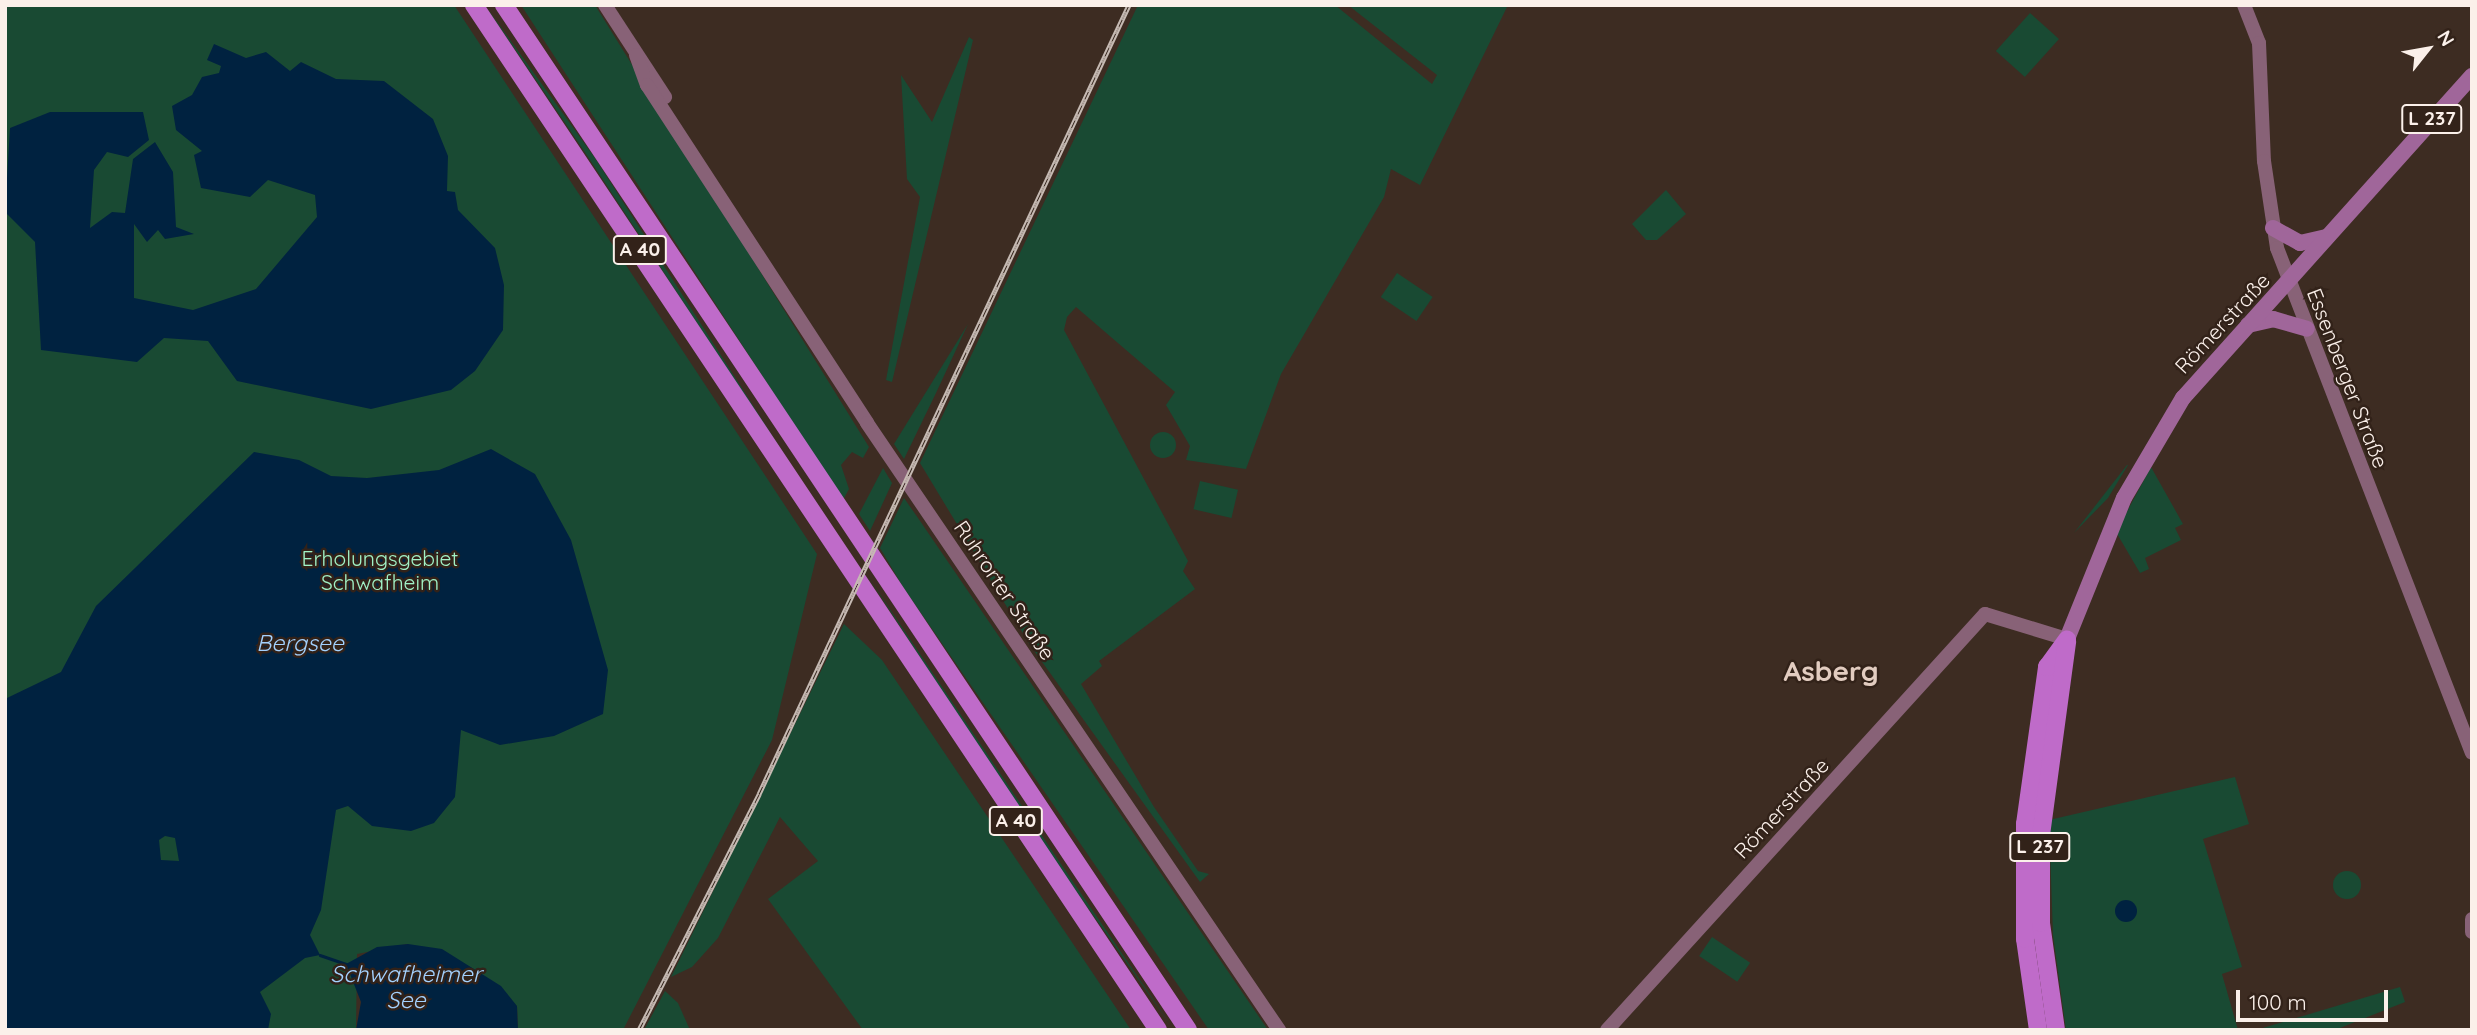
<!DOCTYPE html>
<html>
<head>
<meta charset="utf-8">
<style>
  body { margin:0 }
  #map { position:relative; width:2477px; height:1035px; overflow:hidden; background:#3d2c22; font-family:Quicksand,sans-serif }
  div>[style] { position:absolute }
  .green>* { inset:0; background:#194a33; transform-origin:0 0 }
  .round { border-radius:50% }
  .water>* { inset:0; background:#002240 }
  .stream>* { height:2.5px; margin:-1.25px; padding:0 1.25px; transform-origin:1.25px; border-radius:1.25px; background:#002240 }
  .secondary>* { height:14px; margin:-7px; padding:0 7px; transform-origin:7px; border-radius:7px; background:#886277 }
  .primary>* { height:16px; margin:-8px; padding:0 8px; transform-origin:8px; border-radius:8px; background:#a0669a }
  .highway>* { height:18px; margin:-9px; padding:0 9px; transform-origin:9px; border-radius:9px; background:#bf6bc9 }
  .rail>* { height:5px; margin-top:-2.5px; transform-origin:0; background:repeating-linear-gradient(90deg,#322219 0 8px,#c6bab3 0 16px); box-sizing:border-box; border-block:2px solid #c6bab3 }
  span { translate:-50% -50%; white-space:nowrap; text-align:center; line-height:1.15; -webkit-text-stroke:5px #322219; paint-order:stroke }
  .shield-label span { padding:2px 5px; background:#322219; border:2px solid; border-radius:5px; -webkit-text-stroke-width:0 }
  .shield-label { font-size:19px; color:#fbf0ea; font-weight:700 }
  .street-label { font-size:21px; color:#fbf0ea }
  .park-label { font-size:21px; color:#a1f2c7 }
  .water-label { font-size:23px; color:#a3d1fe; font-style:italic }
  .district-label { font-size:28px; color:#e2ccc0; font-weight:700 }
  .frame { position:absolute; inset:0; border:7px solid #fbf0ea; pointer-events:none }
  .north { position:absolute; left:2393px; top:14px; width:70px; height:70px; -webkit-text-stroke:5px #322219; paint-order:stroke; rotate:59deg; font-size:19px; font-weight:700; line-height:28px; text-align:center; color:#fbf0ea }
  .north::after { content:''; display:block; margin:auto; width:24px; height:32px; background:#fbf0ea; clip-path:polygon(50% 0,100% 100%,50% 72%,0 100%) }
  .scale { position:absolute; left:2236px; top:990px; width:152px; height:32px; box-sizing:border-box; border:4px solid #fbf0ea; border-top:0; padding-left:9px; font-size:21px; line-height:24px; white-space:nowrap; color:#fbf0ea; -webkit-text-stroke:5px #322219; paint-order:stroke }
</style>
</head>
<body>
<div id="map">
  <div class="green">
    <i style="clip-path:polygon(5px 5px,454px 5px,817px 554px,772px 740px,623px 1030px,518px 1030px,517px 1006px,407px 944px,357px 954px,356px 1030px,5px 1030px)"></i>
    <i style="clip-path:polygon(485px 5px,595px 158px,830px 526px,588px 157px)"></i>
    <i style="clip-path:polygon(521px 5px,595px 5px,869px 447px,863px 458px,852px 452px,841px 465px,849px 489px,843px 500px)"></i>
    <i style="clip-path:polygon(1138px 5px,1335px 5px,1432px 84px,1437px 75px,1348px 5px,1508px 5px,1420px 185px,1391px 169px,1384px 197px,1281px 374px,1246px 469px,1186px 460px,1190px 446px,1166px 405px,1175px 392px,1076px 307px,1067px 317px,1064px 330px,1188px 561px,1183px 571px,1195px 589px,1099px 661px,1102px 666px,1081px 684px,1154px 807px,1198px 871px,1209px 874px,1200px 882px,1030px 645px,920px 463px)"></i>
    <i style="left:2030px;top:13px;width:39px;height:51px;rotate:42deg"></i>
    <i style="clip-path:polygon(969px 37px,973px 40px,892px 382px,886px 380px,920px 197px,907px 179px,901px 75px,932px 122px)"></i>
    <i style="clip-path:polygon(1666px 190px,1686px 214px,1657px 240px,1646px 240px,1632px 224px)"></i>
    <i style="left:1397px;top:273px;width:43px;height:29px;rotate:34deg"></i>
    <i style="clip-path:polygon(968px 324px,936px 393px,904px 459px,894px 444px)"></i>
    <i class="round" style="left:1150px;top:432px;width:26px;height:26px"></i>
    <i style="clip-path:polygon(2127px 465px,2128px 465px,2108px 498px,2074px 533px)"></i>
    <i style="clip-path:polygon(2151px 467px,2183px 524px,2175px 528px,2181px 540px,2145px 558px,2149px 569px,2140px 573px,2116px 532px)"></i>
    <i style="clip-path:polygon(883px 468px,892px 483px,870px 531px,859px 514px)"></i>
    <i style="left:1200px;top:481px;width:39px;height:29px;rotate:13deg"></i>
    <i style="clip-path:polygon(904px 498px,918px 518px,1268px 1030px,1209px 1030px,903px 587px,880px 548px)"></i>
    <i style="clip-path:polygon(867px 575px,1063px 867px,1174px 1030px,1016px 806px)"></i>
    <i style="clip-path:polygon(844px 624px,882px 660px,1131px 1030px,863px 1030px,768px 899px,818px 861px,780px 817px,718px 938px,692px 967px,671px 977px)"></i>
    <i style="clip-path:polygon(2235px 777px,2249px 824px,2203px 839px,2242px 967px,2222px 974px,2238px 1030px,2066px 1030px,2053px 935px,2049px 820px)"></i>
    <i class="round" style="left:2333px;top:871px;width:28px;height:28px"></i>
    <i style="left:1712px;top:937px;width:46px;height:23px;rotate:34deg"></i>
    <i style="clip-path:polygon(2400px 987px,2405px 1002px,2335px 1030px,2256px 1030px)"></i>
    <i style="clip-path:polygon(665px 991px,678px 1003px,690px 1030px,644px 1030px)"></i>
  </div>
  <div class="water">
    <i style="clip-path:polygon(214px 44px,246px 58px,266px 52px,290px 71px,301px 62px,336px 79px,384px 81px,433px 119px,448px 156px,447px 191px,455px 192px,458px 210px,495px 248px,504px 285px,503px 330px,475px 371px,451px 390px,371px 409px,237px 381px,208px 341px,164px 338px,137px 362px,41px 350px,35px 242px,5px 212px,10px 128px,50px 112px,143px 112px,149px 140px,128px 157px,107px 152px,94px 170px,90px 228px,112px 212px,125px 213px,133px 159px,155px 142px,173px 172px,176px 227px,194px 234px,165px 239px,158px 230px,147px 242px,134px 224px,134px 298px,193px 310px,256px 289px,317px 217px,315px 195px,268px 180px,250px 197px,201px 188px,194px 155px,202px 151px,176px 130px,172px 106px,192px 95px,202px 77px,219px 73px,221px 66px,207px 60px)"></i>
    <i style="clip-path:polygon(evenodd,491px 449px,535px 474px,571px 540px,608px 670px,603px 714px,554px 736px,500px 745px,461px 730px,455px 797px,434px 823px,411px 831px,372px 826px,348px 806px,336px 810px,321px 910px,310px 935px,320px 955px,305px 958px,260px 992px,271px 1014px,268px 1030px,5px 1030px,7px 698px,61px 672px,96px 606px,254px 452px,299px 460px,331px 476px,367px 478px,439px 470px,491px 449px,165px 836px,175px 838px,179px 861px,161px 860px,159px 840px,165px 836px)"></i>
    <i class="round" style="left:2115px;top:900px;width:22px;height:22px"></i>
    <i style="clip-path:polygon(408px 944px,442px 949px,501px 986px,517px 1006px,518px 1030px,356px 1030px,361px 1002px,346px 964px,377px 947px)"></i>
  </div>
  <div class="stream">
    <i style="left:320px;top:955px;width:28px;rotate:19deg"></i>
  </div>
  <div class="secondary">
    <i style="left:605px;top:5px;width:110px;rotate:56.9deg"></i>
    <i style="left:2244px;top:5px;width:41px;rotate:68.5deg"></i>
    <i style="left:2259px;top:43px;width:118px;rotate:87.6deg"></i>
    <i style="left:2264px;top:161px;width:88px;rotate:81.5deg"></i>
    <i style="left:2277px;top:248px;width:541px;rotate:68.89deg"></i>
    <i style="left:636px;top:55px;width:32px;rotate:70deg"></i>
    <i style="left:647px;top:85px;width:403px;rotate:56.9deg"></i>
    <i style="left:867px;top:423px;width:734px;rotate:55.83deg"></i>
    <i style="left:2472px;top:919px;width:13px;rotate:90deg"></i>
    <i style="left:1607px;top:1030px;width:562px;rotate:-47.74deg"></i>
    <i style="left:1985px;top:614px;width:86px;rotate:17deg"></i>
  </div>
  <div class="primary">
    <i style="left:2273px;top:228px;width:31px;rotate:29deg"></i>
    <i style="left:2300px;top:243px;width:28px;rotate:-13deg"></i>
    <i style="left:2248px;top:325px;width:26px;rotate:-13deg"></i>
    <i style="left:2273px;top:319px;width:35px;rotate:16deg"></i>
    <i style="left:2067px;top:639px;width:152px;rotate:-68deg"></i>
    <i style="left:2124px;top:498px;width:116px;rotate:-59.5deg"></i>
    <i style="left:2183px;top:398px;width:433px;rotate:-48.1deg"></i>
  </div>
  <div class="highway">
    <i style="left:474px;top:5px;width:1232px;rotate:56.28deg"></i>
    <i style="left:504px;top:5px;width:1232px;rotate:56.28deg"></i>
    <i style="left:2038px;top:1030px;width:92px;rotate:-98.1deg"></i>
    <i style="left:2025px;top:939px;width:115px;rotate:-90deg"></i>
    <i style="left:2025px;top:824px;width:159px;rotate:-82deg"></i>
    <i style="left:2047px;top:667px;width:34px;rotate:-54deg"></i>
    <i style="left:2056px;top:1030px;width:108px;rotate:-98deg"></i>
    <i style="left:2041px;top:923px;width:88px;rotate:-90deg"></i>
    <i style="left:2041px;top:835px;width:195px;rotate:-82.3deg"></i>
  </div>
  <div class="rail">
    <i style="left:639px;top:1030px;width:265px;rotate:-63deg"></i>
    <i style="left:759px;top:794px;width:871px;rotate:-64.88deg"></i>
  </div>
  <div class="shield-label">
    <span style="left:2432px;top:119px">L 237</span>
    <span style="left:640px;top:250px">A 40</span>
    <span style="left:1016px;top:821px">A 40</span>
    <span style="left:2040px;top:847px">L 237</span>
  </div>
  <div class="street-label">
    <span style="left:2222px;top:323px;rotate:-47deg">Römerstraße</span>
    <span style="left:2348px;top:378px;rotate:69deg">Essenberger Straße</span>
    <span style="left:1005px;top:590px;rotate:56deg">Ruhrorter Straße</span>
    <span style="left:1781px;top:808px;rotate:-47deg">Römerstraße</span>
  </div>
  <div class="park-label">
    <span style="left:380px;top:570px">Erholungsgebiet<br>Schwafheim</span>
  </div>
  <div class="water-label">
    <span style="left:300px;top:643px">Bergsee</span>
    <span style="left:406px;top:987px">Schwafheimer<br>See</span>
  </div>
  <div class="district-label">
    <span style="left:1831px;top:671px">Asberg</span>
  </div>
  <div class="frame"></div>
  <div class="north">N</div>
  <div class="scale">100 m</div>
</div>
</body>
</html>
